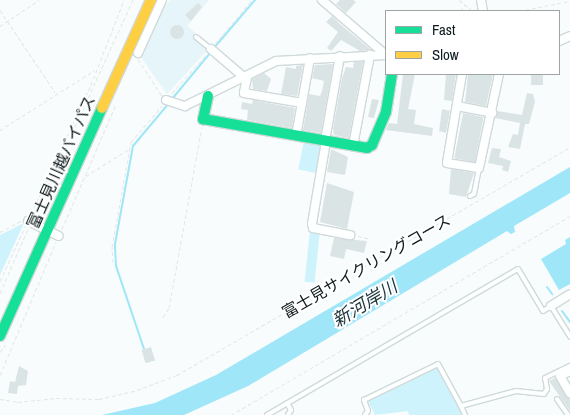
<!DOCTYPE html>
<html>
<head>
<meta charset="utf-8">
<style>
  body { margin:0 }
  #map { position:relative; width:570px; height:415px; overflow:hidden; background:#f8fcfc; font-family:"Archivo Narrow","Noto Sans JP",sans-serif }
  div>[style] { position:absolute }
  .built>* { inset:0; background:#e5f5f9 }
  .green>* { inset:0; background:#cef3fd; transform-origin:0 0 }
  .water>* { inset:0; background:#9ee6f8 }
  .stream>* { height:2px; margin:-1px; padding:0 1px; transform-origin:1px; border-radius:1px; background:#9ee6f8 }
  .building>* { inset:0; background:#dbe4e5; transform-origin:0 0 }
  .round { border-radius:50% }
  .path>* { height:1px; margin-top:-0.5px; transform-origin:0; background:repeating-linear-gradient(90deg,#e4e6e6 0 4px,transparent 0 6.5px) }
  .roads { filter:drop-shadow(1px 0 #d0d9da) drop-shadow(-1px 0 #d0d9da) drop-shadow(0 1px #d0d9da) drop-shadow(0 -1px #d0d9da) }
  .lane>* { height:4px; margin:-2px; padding:0 2px; transform-origin:2px; border-radius:2px; background:#feffff }
  .street>* { height:8px; margin:-4px; padding:0 4px; transform-origin:4px; border-radius:4px; background:#feffff }
  .fast>* { height:10px; margin:-5px; padding:0 5px; transform-origin:5px; border-radius:5px; background:#16e098 }
  .slow>* { height:10px; margin:-5px; padding:0 5px; transform-origin:5px; border-radius:5px; background:#ffcf43 }
  span { translate:-50% -50%; white-space:nowrap; text-align:center; line-height:1.15; -webkit-text-stroke:4px #fff; paint-order:stroke }
  .street-label { font-size:16px; color:#0f1c1f }
  .water-label { font-size:18px; color:#1e353b; font-style:italic }
  .legend { position:absolute; left:385px; top:10px; width:175px; height:65px; box-sizing:border-box; background:#fff; border:1px solid #9fa4a5; margin:0; padding:6px 9px; list-style:none; font-size:15px; color:#0f1c1f }
  .legend li { display:flex; align-items:center; gap:10px; height:25px }
  .legend b { width:25px; border:1px solid #9fa4a5 }
</style>
</head>
<body>
<div id="map">
  <div class="built">
    <i style="clip-path:polygon(170px 0,209px 0,187px 26px,211px 46px,167px 94px,140px 56px,158px 15px)"></i>
  </div>
  <div class="green">
    <i style="left:304px;top:140px;width:20px;height:30px;rotate:11deg"></i>
    <i style="clip-path:polygon(24px 223px,0 275px,0 235px)"></i>
    <i style="left:310px;top:230px;width:10px;height:52px;rotate:6deg"></i>
    <i style="clip-path:polygon(438px 366px,462px 415px,409px 415px,408px 411px,375px 415px,368px 401px)"></i>
  </div>
  <div class="water">
    <i style="clip-path:polygon(570px 167px,570px 193px,514px 226px,515px 232px,511px 234px,507px 231px,248px 386px,184px 415px,102px 415px,155px 403px,216px 375px)"></i>
    <i style="clip-path:polygon(570px 237px,570px 284px,559px 290px,541px 259px,566px 244px,565px 240px)"></i>
  </div>
  <div class="stream">
    <i style="left:213px;top:49px;width:65px;rotate:-49.4deg"></i>
    <i style="left:172px;top:99px;width:60px;rotate:-50.4deg"></i>
    <i style="left:547px;top:287px;width:9px;rotate:54deg"></i>
    <i style="left:562px;top:311px;width:14px;rotate:54deg"></i>
    <i style="left:144px;top:349px;width:88px;rotate:-108.6deg"></i>
    <i style="left:116px;top:266px;width:22px;rotate:-93deg"></i>
    <i style="left:115px;top:244px;width:100px;rotate:-79.6deg"></i>
    <i style="left:133px;top:146px;width:56px;rotate:-50.1deg"></i>
  </div>
  <div class="building">
    <i style="clip-path:polygon(340px 0,353px 0,356px 2px,346px 13px,336px 4px)"></i>
    <i style="clip-path:polygon(198px 3px,202px 7px,191px 21px,185px 15px)"></i>
    <i style="clip-path:polygon(332px 16px,340px 24px,371px 50px,360px 51px,341px 40px,331px 51px,327px 48px,338px 32px,326px 22px)"></i>
    <i class="round" style="left:170px;top:25px;width:14px;height:14px"></i>
    <i style="clip-path:polygon(354px 62px,363px 62px,349px 138px,334px 135px,333px 129px,342px 78px,346px 67px,353px 68px)"></i>
    <i style="clip-path:polygon(333px 64px,321px 133px,303px 130px,309px 94px,320px 96px,322px 91px,324px 81px,312px 78px,315px 65px)"></i>
    <i style="clip-path:polygon(303px 65px,297px 96px,281px 94px,286px 67px,296px 69px,296px 66px)"></i>
    <i style="clip-path:polygon(264px 73px,271px 79px,267px 91px,253px 89px,252px 79px)"></i>
    <i style="clip-path:polygon(403px 74px,415px 74px,408px 109px,416px 110px,414px 124px,433px 128px,432px 136px,386px 130px,389px 123px,397px 124px)"></i>
    <i style="clip-path:polygon(446px 74px,456px 74px,452px 101px,444px 100px)"></i>
    <i style="clip-path:polygon(468px 74px,493px 74px,486px 106px,465px 102px)"></i>
    <i style="left:531px;top:74px;width:12px;height:11px"></i>
    <i style="clip-path:polygon(527px 93px,533px 94px,535px 102px,529px 124px,525px 124px,520px 149px,508px 147px,513px 134px,518px 135px,520px 123px,495px 118px,497px 111px,522px 115px)"></i>
    <i style="clip-path:polygon(372px 99px,379px 100px,374px 118px,368px 117px)"></i>
    <i style="clip-path:polygon(253px 100px,295px 108px,292px 128px,247px 120px,248px 110px,241px 109px,242px 102px,252px 104px)"></i>
    <i style="clip-path:polygon(442px 109px,450px 111px,446px 133px,439px 131px)"></i>
    <i style="left:463px;top:113px;width:21px;height:46px;rotate:11deg"></i>
    <i style="clip-path:polygon(492px 148px,501px 149px,499px 157px,511px 161px,508px 172px,502px 170px,503px 166px,488px 163px)"></i>
    <i style="clip-path:polygon(331px 149px,348px 157px,345px 175px,327px 172px)"></i>
    <i style="clip-path:polygon(451px 169px,474px 173px,466px 197px,449px 194px)"></i>
    <i style="clip-path:polygon(327px 183px,354px 192px,347px 229px,320px 222px)"></i>
    <i style="clip-path:polygon(334px 238px,367px 241px,364px 253px,346px 249px,344px 259px,330px 256px)"></i>
    <i style="left:151px;top:347px;width:14px;height:10px;rotate:73deg"></i>
    <i style="clip-path:polygon(19px 366px,28px 371px,26px 385px,18px 386px,17px 394px,8px 393px,10px 381px,15px 382px)"></i>
    <i style="clip-path:polygon(555px 378px,570px 399px,570px 411px,549px 381px)"></i>
  </div>
  <div class="path">
    <i style="left:459px;top:0;width:18px;rotate:38deg"></i>
    <i style="left:0;top:10px;width:99px;rotate:56.1deg"></i>
    <i style="left:460px;top:11px;width:7px;rotate:-45deg"></i>
    <i style="left:519px;top:11px;width:52px;rotate:-11.1deg"></i>
    <i style="left:0;top:26px;width:47px;rotate:-33.7deg"></i>
    <i style="left:215px;top:44px;width:57px;rotate:-49.9deg"></i>
    <i style="left:138px;top:59px;width:44px;rotate:57deg"></i>
    <i style="left:172px;top:93px;width:51px;rotate:-48.2deg"></i>
    <i style="left:0;top:130px;width:112px;rotate:-32.3deg"></i>
    <i style="left:86px;top:176px;width:51px;rotate:-32.1deg"></i>
    <i style="left:31px;top:214px;width:142px;rotate:-65.1deg"></i>
    <i style="left:91px;top:85px;width:91px;rotate:-68.8deg"></i>
    <i style="left:34px;top:216px;width:238px;rotate:-65.4deg"></i>
    <i style="left:62px;top:229px;width:136px;rotate:-66.6deg"></i>
    <i style="left:0;top:232px;width:24px;rotate:-28deg"></i>
    <i style="left:358px;top:236px;width:13px;rotate:13deg"></i>
    <i style="left:113px;top:262px;width:15px;rotate:-94deg"></i>
    <i style="left:112px;top:247px;width:107px;rotate:-79.7deg"></i>
    <i style="left:131px;top:142px;width:48px;rotate:-49.3deg"></i>
    <i style="left:0;top:281px;width:60px;rotate:-65.2deg"></i>
    <i style="left:0;top:293px;width:70px;rotate:-66.4deg"></i>
    <i style="left:163px;top:317px;width:11px;rotate:-56deg"></i>
    <i style="left:169px;top:308px;width:184px;rotate:-79.7deg"></i>
    <i style="left:0;top:352px;width:9px;rotate:-54deg"></i>
    <i style="left:0;top:375px;width:144px;rotate:-67.2deg"></i>
    <i style="left:0;top:399px;width:18px;rotate:9deg"></i>
    <i style="left:18px;top:402px;width:38px;rotate:-6deg"></i>
    <i style="left:56px;top:398px;width:43px;rotate:1.3deg"></i>
    <i style="left:99px;top:399px;width:39px;rotate:-13deg"></i>
    <i style="left:137px;top:390px;width:43px;rotate:-20.6deg"></i>
    <i style="left:177px;top:375px;width:454px;rotate:-30.1deg"></i>
    <i style="left:231px;top:415px;width:393px;rotate:-30.4deg"></i>
  </div>
  <div class="roads">
    <div class="lane">
      <i style="left:196px;top:37px;width:19px;rotate:39deg"></i>
      <i style="left:470px;top:196px;width:4px;rotate:-27deg"></i>
      <i style="left:474px;top:194px;width:26px;rotate:-79deg"></i>
      <i style="left:557px;top:399px;width:19px;rotate:55deg"></i>
      <i style="left:287px;top:403px;width:8px;rotate:60deg"></i>
      <i style="left:291px;top:410px;width:6px;rotate:121deg"></i>
      <i style="left:461px;top:406px;width:10px;rotate:66deg"></i>
      <i style="left:267px;top:415px;width:290px;rotate:-30.2deg"></i>
      <i style="left:518px;top:269px;width:49px;rotate:59.2deg"></i>
      <i style="left:543px;top:311px;width:9px;rotate:-32deg"></i>
      <i style="left:551px;top:306px;width:36px;rotate:58deg"></i>
      <i style="left:365px;top:415px;width:5px;rotate:-53deg"></i>
      <i style="left:368px;top:411px;width:12px;rotate:-110deg"></i>
      <i style="left:364px;top:400px;width:82px;rotate:-25.9deg"></i>
      <i style="left:438px;top:364px;width:48px;rotate:61.3deg"></i>
      <i style="left:461px;top:406px;width:57px;rotate:-15.3deg"></i>
      <i style="left:516px;top:391px;width:28px;rotate:6deg"></i>
      <i style="left:544px;top:394px;width:6px;rotate:-59deg"></i>
      <i style="left:547px;top:389px;width:11px;rotate:-100deg"></i>
      <i style="left:545px;top:378px;width:28px;rotate:-26deg"></i>
    </div>
    <div class="street">
      <i style="left:322px;top:0;width:84px;rotate:40.7deg"></i>
      <i style="left:481px;top:0;width:11px;rotate:80deg"></i>
      <i style="left:559px;top:41px;width:12px;rotate:-24deg"></i>
      <i style="left:211px;top:49px;width:45px;rotate:40.5deg"></i>
      <i style="left:138px;top:53px;width:58px;rotate:-65.6deg"></i>
      <i style="left:462px;top:74px;width:90px;rotate:99.6deg"></i>
      <i style="left:447px;top:163px;width:32px;rotate:9deg"></i>
      <i style="left:479px;top:168px;width:96px;rotate:-78deg"></i>
      <i style="left:247px;top:77px;width:16px;rotate:101deg"></i>
      <i style="left:244px;top:93px;width:59px;rotate:9.8deg"></i>
      <i style="left:166px;top:100px;width:20px;rotate:18deg"></i>
      <i style="left:185px;top:106px;width:102px;rotate:-26.3deg"></i>
      <i style="left:276px;top:61px;width:110px;rotate:-3.1deg"></i>
      <i style="left:457px;top:106px;width:36px;rotate:11deg"></i>
      <i style="left:296px;top:136px;width:79px;rotate:-79.8deg"></i>
      <i style="left:325px;top:141px;width:86px;rotate:-80deg"></i>
      <i style="left:326px;top:141px;width:84px;rotate:99.6deg"></i>
      <i style="left:312px;top:224px;width:4px;rotate:76deg"></i>
      <i style="left:313px;top:228px;width:38px;rotate:11deg"></i>
      <i style="left:353px;top:146px;width:93px;rotate:-79.4deg"></i>
      <i style="left:28px;top:221px;width:34px;rotate:26deg"></i>
      <i style="left:551px;top:306px;width:22px;rotate:-32deg"></i>
      <i style="left:570px;top:371px;width:11px;rotate:153deg"></i>
      <i style="left:560px;top:376px;width:20px;rotate:60deg"></i>
    </div>
    <div class="fast">
      <i style="left:208px;top:96px;width:24px;rotate:102deg"></i>
      <i style="left:203px;top:119px;width:167px;rotate:10deg"></i>
      <i style="left:367px;top:148px;width:6px;rotate:-31deg"></i>
      <i style="left:372px;top:145px;width:36px;rotate:-67deg"></i>
      <i style="left:386px;top:112px;width:38px;rotate:-81deg"></i>
      <i style="left:0;top:336px;width:250px;rotate:-65.9deg"></i>
    </div>
    <div class="slow">
      <i style="left:102px;top:108px;width:119px;rotate:-65.6deg"></i>
    </div>
  </div>
  <div class="street-label">
    <span style="left:61px;top:162px;rotate:-66deg">富士見川越バイパス</span>
    <span style="left:366px;top:266px;rotate:-30deg">富士見サイクリングコース</span>
  </div>
  <div class="water-label">
    <span style="left:365px;top:304px;rotate:-31deg">新河岸川</span>
  </div>
  <ul class="legend">
  <li><b style="height:6px;background:#16e098"></b>Fast</li>
  <li><b style="height:6px;background:#ffcf43"></b>Slow</li>
  </ul>
</div>
</body>
</html>
